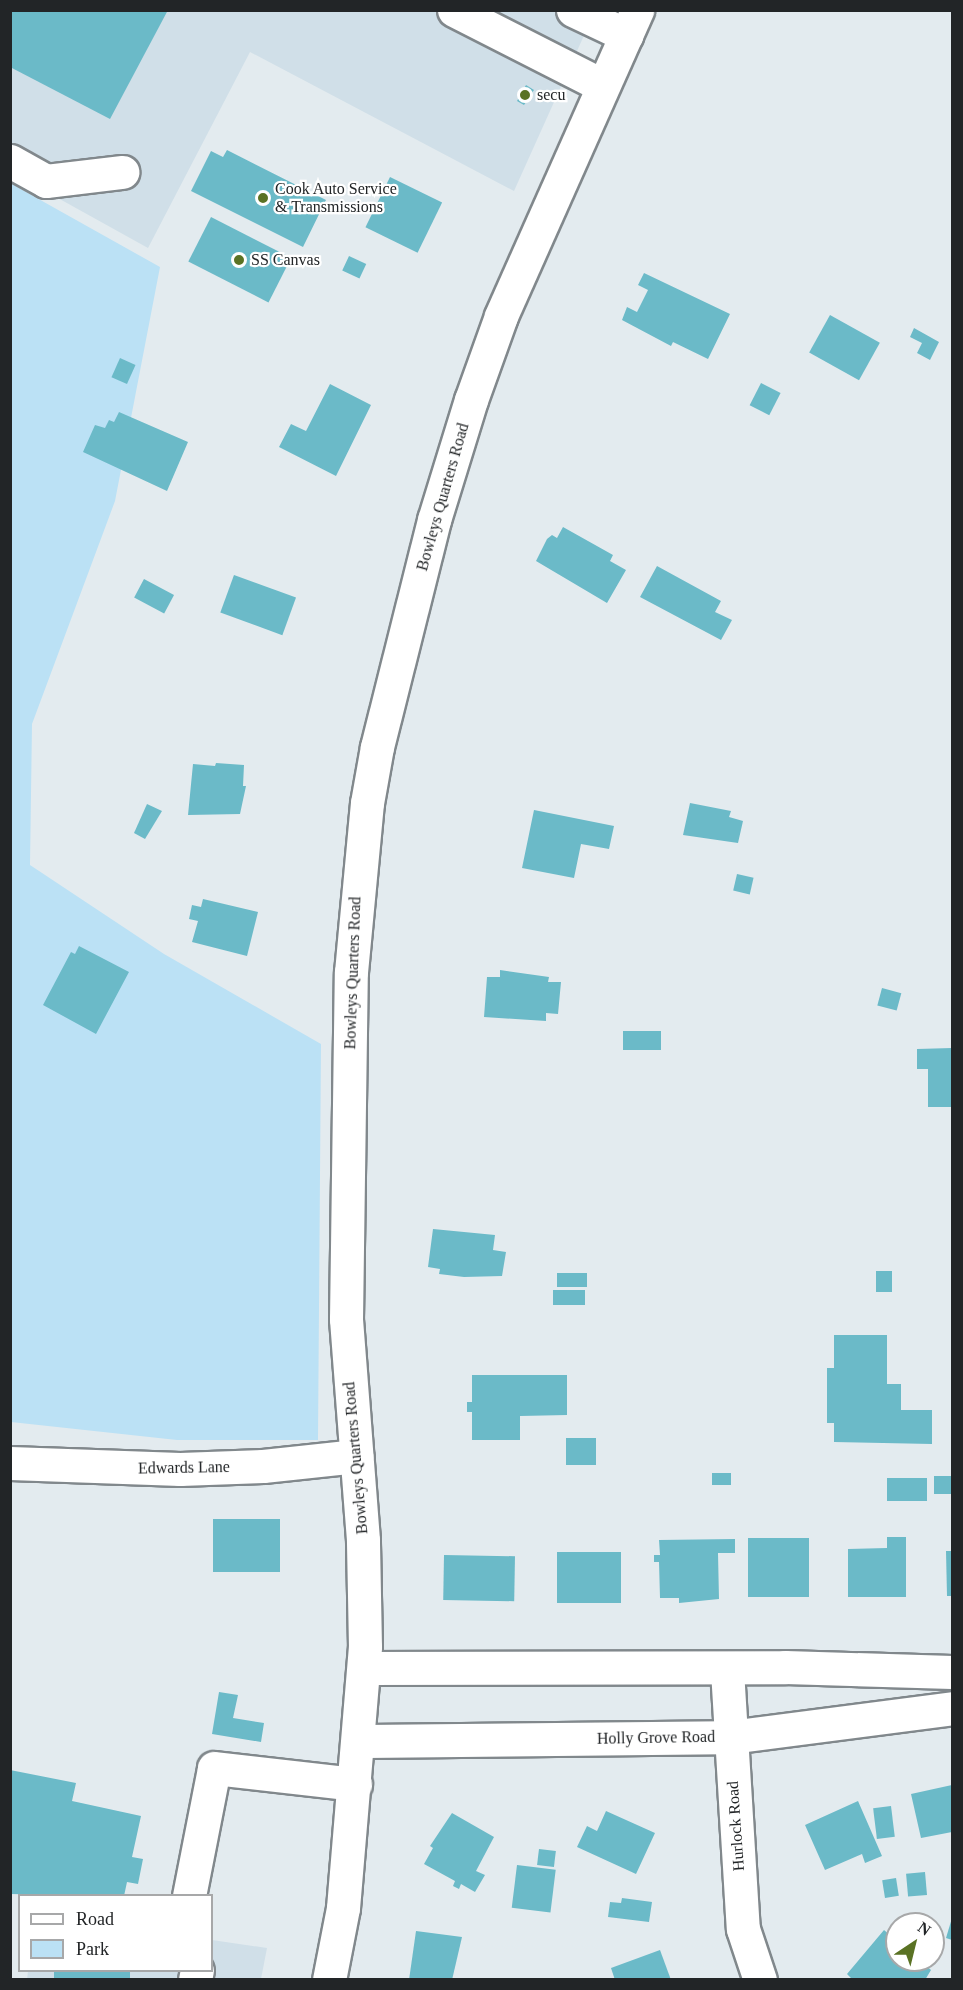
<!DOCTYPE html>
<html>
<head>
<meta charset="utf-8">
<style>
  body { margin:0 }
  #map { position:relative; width:963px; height:1990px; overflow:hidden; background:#e3ebef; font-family:Georgia,serif }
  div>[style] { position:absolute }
  .built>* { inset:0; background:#d0dfe8 }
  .green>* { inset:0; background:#bbe1f5 }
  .building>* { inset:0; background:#6bbac8; transform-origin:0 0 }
  .roads { filter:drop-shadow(2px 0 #81888c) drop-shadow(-2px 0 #81888c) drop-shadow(0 2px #81888c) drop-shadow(0 -2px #81888c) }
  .minor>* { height:33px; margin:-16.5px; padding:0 16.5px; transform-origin:16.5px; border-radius:16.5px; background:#fff }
  .dots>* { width:16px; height:16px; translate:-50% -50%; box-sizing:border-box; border:3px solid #fff; border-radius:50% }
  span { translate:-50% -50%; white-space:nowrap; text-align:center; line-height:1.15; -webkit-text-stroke:4.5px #fff; paint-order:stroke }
  .poi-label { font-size:16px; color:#222527 }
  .left { translate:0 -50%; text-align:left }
  .street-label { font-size:16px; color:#222527 }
  .frame { position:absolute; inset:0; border:12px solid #222527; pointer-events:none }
  .legend { position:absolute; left:18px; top:1894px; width:195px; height:78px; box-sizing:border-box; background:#fff; border:2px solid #a7a8a9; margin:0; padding:8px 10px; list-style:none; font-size:18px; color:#222527 }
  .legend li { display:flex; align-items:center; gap:12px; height:30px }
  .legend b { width:30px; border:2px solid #a7a8a9 }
  .north { position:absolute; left:885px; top:1912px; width:60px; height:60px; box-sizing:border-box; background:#fff; border:2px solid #a7a8a9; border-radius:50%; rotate:35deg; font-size:16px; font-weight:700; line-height:24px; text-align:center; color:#222527 }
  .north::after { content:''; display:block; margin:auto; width:21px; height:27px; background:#5a7224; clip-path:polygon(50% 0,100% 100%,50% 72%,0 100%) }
</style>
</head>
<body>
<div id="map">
  <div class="built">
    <i style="clip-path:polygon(11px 11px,595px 11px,514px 191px,250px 52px,148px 248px,11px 172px)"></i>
    <i style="clip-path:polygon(212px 1940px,267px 1948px,261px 1979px,27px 1980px,28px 1971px,212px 1970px)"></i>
  </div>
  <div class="green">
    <i style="clip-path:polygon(10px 183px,160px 267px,115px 501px,32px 724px,30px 865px,164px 954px,321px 1044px,318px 1440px,177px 1440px,11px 1422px)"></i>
  </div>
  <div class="building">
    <i style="clip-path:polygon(10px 10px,168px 10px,110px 119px,10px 67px)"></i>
    <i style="clip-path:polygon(526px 85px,534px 90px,524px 105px,517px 101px)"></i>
    <i style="clip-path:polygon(227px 150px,326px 200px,303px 247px,191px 191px,211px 151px,223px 157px)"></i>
    <i style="left:390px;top:177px;width:58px;height:56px;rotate:26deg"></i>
    <i style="left:211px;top:217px;width:90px;height:50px;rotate:27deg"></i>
    <i style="left:349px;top:256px;width:19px;height:16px;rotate:25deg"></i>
    <i style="clip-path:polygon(644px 273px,730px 314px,708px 359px,673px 342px,671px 346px,622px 320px,627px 307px,637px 312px,648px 290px,638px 285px)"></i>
    <i style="left:830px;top:315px;width:57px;height:43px;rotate:29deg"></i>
    <i style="clip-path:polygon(914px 328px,939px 342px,930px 360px,917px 353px,922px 343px,910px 337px)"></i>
    <i style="left:120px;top:358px;width:17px;height:21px;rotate:24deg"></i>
    <i style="left:761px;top:383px;width:22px;height:25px;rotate:27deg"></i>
    <i style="clip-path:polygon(330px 384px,371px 405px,336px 476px,279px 447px,291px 424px,306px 431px)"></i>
    <i style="clip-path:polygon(119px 412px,188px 442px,167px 491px,83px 452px,95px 425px,105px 428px,109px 420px,114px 422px)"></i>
    <i style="clip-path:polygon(563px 527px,613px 555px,610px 561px,626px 570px,607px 603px,536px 561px,547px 539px,552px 535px,557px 538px)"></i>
    <i style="clip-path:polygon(657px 566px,721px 601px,715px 612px,732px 620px,721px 640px,640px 597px)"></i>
    <i style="left:234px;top:575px;width:66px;height:40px;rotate:20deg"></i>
    <i style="left:144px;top:579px;width:34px;height:21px;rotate:28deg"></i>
    <i style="clip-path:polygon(216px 763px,244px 765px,243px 786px,246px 786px,240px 814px,188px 815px,193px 764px,215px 766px)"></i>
    <i style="clip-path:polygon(690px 803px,731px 811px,729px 817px,743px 821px,738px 843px,683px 835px)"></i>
    <i style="clip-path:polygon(147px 804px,162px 811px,145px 839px,134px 833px)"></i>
    <i style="clip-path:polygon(534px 810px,614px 826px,609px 849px,581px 844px,574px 878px,522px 868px)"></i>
    <i style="left:737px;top:874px;width:17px;height:17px;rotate:13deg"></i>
    <i style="clip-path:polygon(203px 899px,258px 912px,247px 956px,192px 942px,198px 921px,189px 919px,192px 905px,201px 907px)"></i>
    <i style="clip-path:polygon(79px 946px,129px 972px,96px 1034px,43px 1005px,71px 952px,75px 954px)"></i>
    <i style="clip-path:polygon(500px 970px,549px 977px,548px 982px,561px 982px,558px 1014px,546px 1013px,546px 1021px,484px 1017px,487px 977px,500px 977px)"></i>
    <i style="left:882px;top:988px;width:20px;height:18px;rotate:15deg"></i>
    <i style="left:623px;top:1031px;width:38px;height:19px"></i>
    <i style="clip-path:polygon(952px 1048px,952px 1107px,928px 1107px,928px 1069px,917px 1069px,917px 1049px)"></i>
    <i style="clip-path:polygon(433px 1229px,495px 1235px,493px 1250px,506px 1252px,502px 1276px,464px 1277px,439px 1274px,440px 1269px,428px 1267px)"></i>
    <i style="left:876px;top:1271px;width:16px;height:21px"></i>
    <i style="left:557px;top:1273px;width:30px;height:14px"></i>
    <i style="left:585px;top:1290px;width:15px;height:32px;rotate:90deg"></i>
    <i style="clip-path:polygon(834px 1335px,887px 1335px,887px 1384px,901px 1384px,901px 1410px,932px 1410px,932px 1444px,834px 1442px,834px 1423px,827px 1423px,827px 1368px,834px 1368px)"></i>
    <i style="clip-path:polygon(472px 1375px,567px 1375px,567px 1415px,520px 1416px,520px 1440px,472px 1440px,472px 1412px,467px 1412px,467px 1402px,472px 1402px)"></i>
    <i style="left:566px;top:1438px;width:30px;height:27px"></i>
    <i style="left:712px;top:1473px;width:19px;height:12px"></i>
    <i style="left:934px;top:1476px;width:18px;height:18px"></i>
    <i style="left:927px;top:1478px;width:23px;height:40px;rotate:90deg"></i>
    <i style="left:213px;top:1519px;width:67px;height:53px"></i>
    <i style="clip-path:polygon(887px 1537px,906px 1537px,906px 1597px,848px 1597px,848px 1549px,887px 1548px)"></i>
    <i style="left:748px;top:1538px;width:61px;height:59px"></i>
    <i style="clip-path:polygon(735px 1539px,735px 1553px,718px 1553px,719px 1599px,679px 1603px,679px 1598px,660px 1598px,659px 1562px,654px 1562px,654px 1555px,660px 1555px,659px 1540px)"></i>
    <i style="clip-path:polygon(946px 1551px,952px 1551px,952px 1596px,947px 1596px)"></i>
    <i style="left:557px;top:1552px;width:64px;height:51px"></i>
    <i style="left:444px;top:1555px;width:71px;height:45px;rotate:1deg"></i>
    <i style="clip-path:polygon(219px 1692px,238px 1695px,233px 1718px,264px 1723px,261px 1742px,212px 1734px)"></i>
    <i style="clip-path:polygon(10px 1770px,76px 1783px,72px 1801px,141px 1816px,132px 1857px,143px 1859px,138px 1884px,127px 1882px,124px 1896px,10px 1894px)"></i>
    <i style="clip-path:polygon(952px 1785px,952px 1832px,921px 1838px,911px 1794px)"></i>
    <i style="clip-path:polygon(858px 1801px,882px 1856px,865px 1863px,862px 1854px,825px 1870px,805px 1825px)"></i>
    <i style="left:891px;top:1806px;width:31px;height:18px;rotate:83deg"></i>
    <i style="clip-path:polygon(606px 1811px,655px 1833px,636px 1874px,577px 1847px,587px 1826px,597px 1831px)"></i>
    <i style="clip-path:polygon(452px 1813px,494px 1837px,476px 1871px,485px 1875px,475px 1892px,461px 1884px,459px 1889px,453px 1886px,455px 1881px,424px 1864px,433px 1848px,430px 1846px)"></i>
    <i style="left:539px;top:1849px;width:17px;height:16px;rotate:7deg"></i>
    <i style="left:517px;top:1865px;width:39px;height:43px;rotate:7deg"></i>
    <i style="left:925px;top:1872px;width:23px;height:19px;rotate:85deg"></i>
    <i style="left:896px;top:1878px;width:18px;height:14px;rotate:81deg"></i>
    <i style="clip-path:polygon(622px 1898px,652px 1902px,649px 1922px,608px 1917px,610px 1902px,621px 1903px)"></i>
    <i style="clip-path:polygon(952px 1918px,952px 1940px,946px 1938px)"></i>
    <i style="clip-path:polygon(884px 1930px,897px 1941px,897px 1960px,920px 1960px,931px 1970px,925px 1980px,853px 1980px,847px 1974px)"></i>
    <i style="clip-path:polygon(416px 1931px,462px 1937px,452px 1980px,409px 1980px)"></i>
    <i style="clip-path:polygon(660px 1950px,671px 1980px,615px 1980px,611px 1968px)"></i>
    <i style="left:54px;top:1970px;width:76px;height:10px"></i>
  </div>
  <div class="roads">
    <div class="minor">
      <i style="left:454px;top:10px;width:167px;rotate:27deg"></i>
      <i style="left:573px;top:10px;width:59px;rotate:25.3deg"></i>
      <i style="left:10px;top:161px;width:41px;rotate:29.1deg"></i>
      <i style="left:46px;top:181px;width:77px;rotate:-6.8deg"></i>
      <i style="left:10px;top:1463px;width:170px;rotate:2deg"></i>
      <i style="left:180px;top:1469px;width:83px;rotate:-2.1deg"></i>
      <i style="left:263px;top:1466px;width:94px;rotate:-6.1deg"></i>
      <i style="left:364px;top:1668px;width:421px;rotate:-0.1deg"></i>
      <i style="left:785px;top:1667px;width:167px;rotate:1.7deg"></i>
      <i style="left:727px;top:1670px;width:259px;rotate:86.5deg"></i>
      <i style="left:743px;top:1929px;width:54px;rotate:71.6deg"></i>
      <i style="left:358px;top:1741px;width:372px;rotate:-0.6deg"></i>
      <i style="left:730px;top:1737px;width:224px;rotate:-7.4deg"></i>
      <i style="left:189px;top:1896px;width:130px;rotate:-78.9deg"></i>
      <i style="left:214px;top:1768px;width:142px;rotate:6.5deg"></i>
      <i style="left:195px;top:1980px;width:10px;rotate:-79deg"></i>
      <i style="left:329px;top:1980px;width:73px;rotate:-79deg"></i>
      <i style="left:343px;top:1908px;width:262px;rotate:-85.2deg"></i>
      <i style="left:365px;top:1647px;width:107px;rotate:-91.1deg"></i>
      <i style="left:363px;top:1540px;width:222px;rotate:-94.4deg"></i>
      <i style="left:346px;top:1319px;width:347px;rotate:-89.2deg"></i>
      <i style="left:351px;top:972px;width:170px;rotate:-84.6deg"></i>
      <i style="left:367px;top:803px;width:57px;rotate:-79.9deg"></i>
      <i style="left:377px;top:747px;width:234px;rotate:-75.9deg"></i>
      <i style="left:434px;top:520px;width:126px;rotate:-72.9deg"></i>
      <i style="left:471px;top:400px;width:89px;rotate:-70.3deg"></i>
      <i style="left:501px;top:316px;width:335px;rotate:-66deg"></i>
    </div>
  </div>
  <div class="dots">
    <i style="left:525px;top:95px;background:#5a7224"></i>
    <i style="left:263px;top:198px;background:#5a7224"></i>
    <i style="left:239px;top:260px;background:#5a7224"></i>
  </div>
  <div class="poi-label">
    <span class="left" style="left:537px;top:95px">secu</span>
    <span class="left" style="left:275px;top:198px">Cook Auto Service<br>&amp; Transmissions</span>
    <span class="left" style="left:251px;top:260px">SS Canvas</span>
  </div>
  <div class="street-label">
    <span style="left:443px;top:497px;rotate:-74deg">Bowleys Quarters Road</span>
    <span style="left:353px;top:973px;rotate:-88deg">Bowleys Quarters Road</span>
    <span style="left:356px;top:1458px;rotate:-95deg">Bowleys Quarters Road</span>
    <span style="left:184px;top:1468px;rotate:-1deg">Edwards Lane</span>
    <span style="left:656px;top:1738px;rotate:-1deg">Holly Grove Road</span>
    <span style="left:736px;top:1826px;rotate:-94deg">Hurlock Road</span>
  </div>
  <div class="frame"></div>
  <ul class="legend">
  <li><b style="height:8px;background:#fff"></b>Road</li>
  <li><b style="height:16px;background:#bbe1f5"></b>Park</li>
  </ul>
  <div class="north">N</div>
</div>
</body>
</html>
